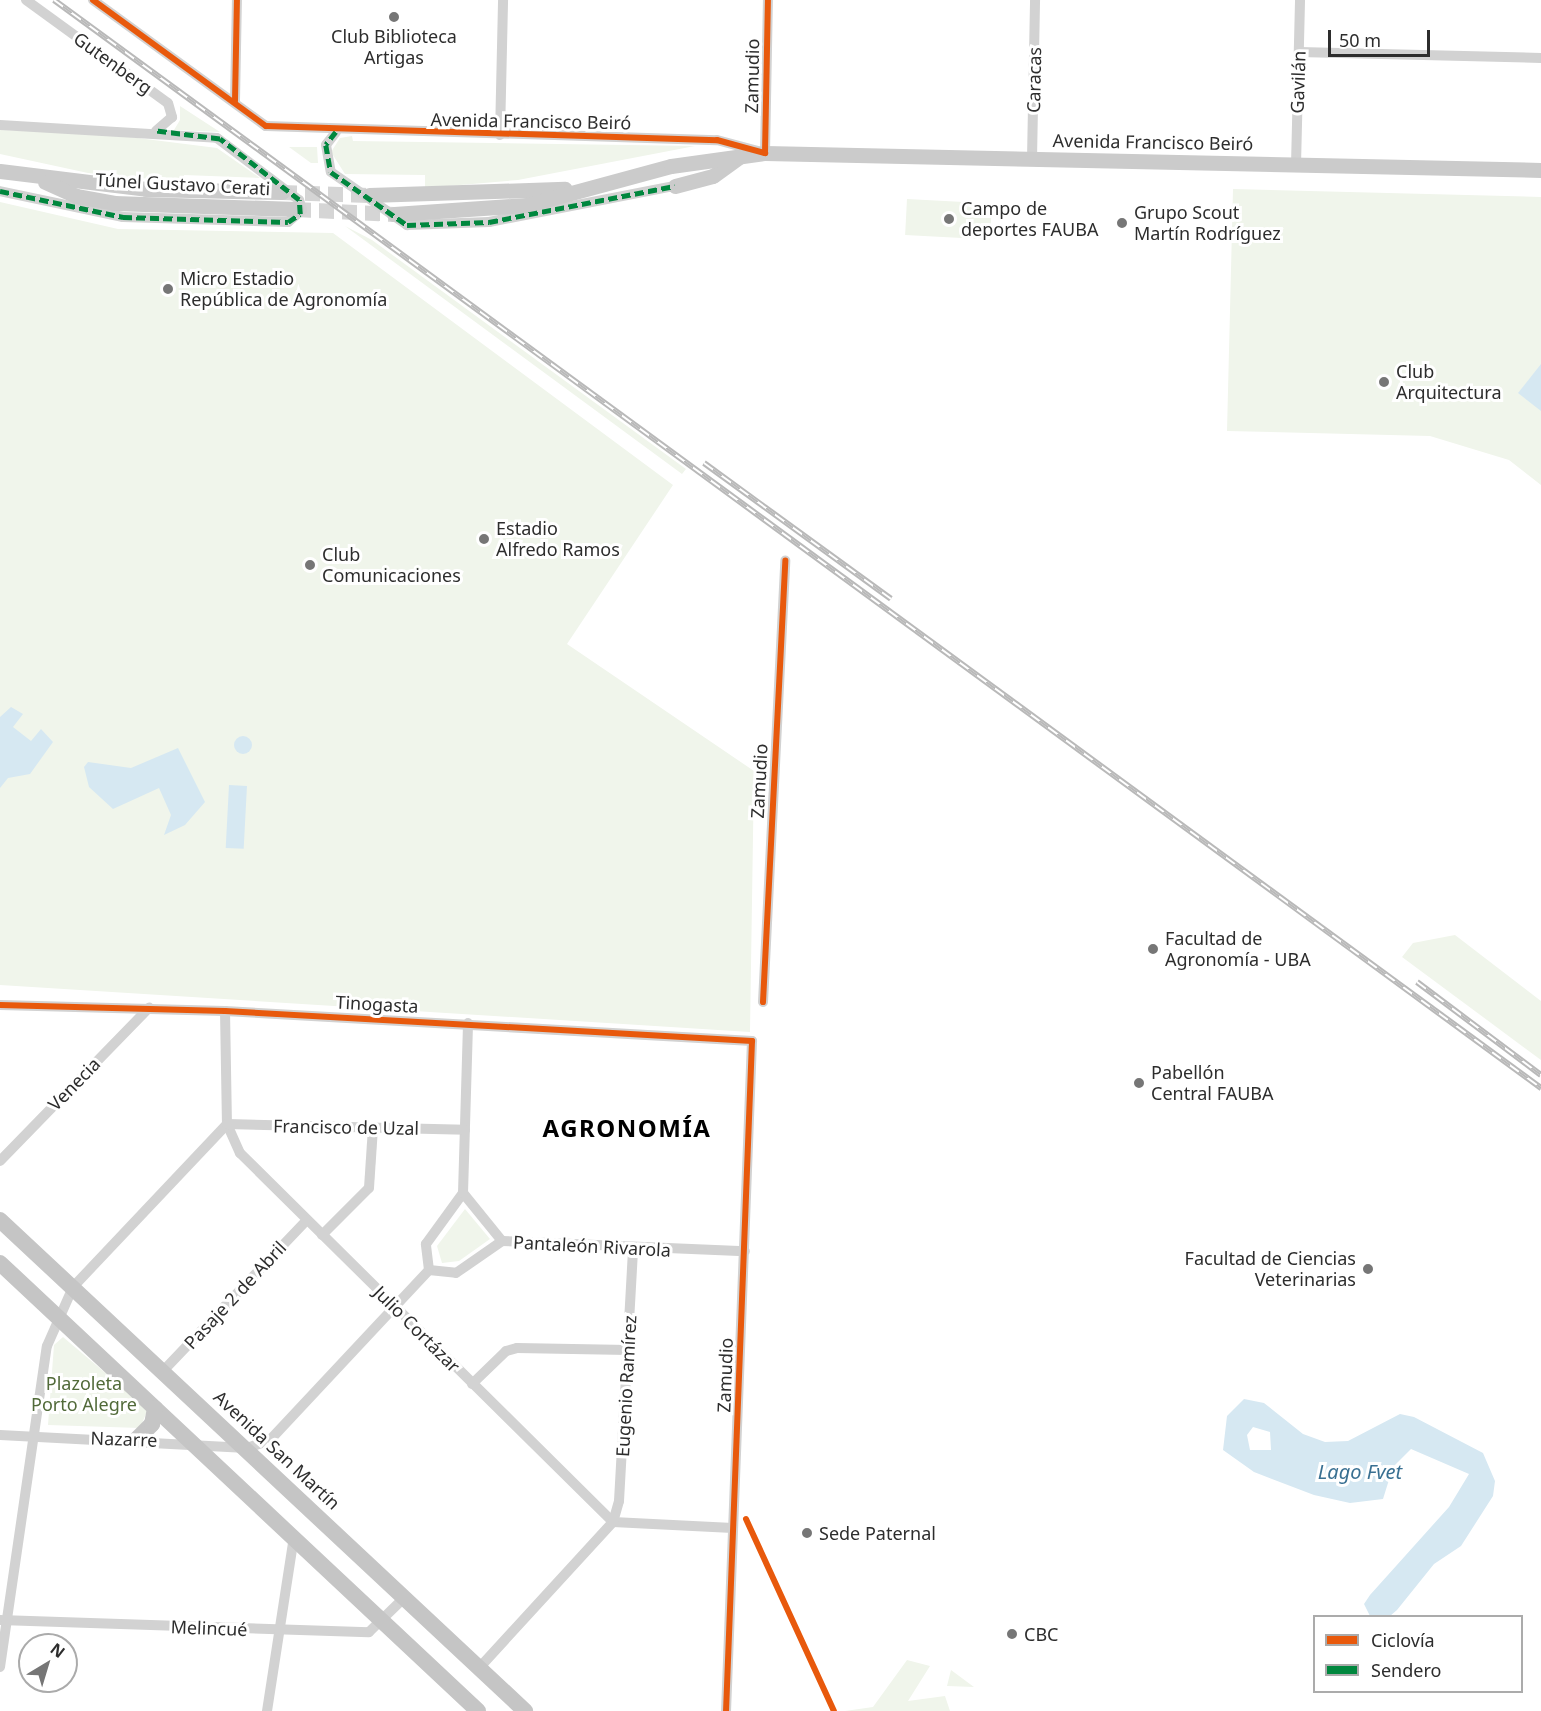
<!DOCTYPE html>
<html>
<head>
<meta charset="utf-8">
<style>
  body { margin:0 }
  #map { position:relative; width:1541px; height:1711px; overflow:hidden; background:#fff; font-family:"Noto Sans",sans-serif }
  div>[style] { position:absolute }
  .green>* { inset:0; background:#f0f5eb; transform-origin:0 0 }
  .water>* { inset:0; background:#d6e8f2; transform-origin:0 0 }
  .round { border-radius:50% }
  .secondary-tunnel>* { height:15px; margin-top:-7.5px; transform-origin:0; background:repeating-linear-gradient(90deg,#d5d5d5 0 15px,transparent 0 23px) }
  .minor>* { height:10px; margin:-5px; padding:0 5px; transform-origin:5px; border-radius:5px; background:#d2d2d2 }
  .secondary>* { height:15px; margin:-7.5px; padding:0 7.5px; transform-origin:7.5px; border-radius:7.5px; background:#cbcbcb }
  .primary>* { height:16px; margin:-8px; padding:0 8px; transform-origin:8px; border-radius:8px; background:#c5c5c5 }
  .rail>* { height:6px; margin-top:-3px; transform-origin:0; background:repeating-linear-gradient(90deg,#fff 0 11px,#b9b9b9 0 22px); box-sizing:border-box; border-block:2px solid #b9b9b9 }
  .quiet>* { height:4.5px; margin-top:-2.25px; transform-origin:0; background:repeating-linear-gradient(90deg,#00873e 0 9px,transparent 0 13.5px) }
  .cycleway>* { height:6px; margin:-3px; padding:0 3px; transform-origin:3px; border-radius:3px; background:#e8590c }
  .dots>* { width:16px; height:16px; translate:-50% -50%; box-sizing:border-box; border:3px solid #fff; border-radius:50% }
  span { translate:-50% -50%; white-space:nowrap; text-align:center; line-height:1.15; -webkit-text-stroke:6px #fff; paint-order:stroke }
  .poi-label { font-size:18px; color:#2d2d2d }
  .left { translate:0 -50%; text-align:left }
  .right { translate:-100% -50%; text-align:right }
  .street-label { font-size:18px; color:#2d2d2d }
  .park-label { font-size:18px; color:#516a39 }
  .water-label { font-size:20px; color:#397092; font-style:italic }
  .district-label { font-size:24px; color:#000; font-weight:700; letter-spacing:1.5px }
  .legend { position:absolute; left:1313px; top:1615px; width:210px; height:78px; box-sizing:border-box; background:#fff; border:2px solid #ababab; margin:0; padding:8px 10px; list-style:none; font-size:18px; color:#2d2d2d }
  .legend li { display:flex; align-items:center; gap:12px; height:30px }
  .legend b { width:30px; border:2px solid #ababab }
  .north { position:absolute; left:18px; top:1633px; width:60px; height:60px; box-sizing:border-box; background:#fff; border:2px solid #ababab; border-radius:50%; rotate:38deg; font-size:16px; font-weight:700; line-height:24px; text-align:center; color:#2d2d2d }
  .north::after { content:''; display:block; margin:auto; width:21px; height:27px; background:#767676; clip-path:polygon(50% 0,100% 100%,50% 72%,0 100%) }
  .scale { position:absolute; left:1328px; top:30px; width:102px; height:27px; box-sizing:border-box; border:3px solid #2d2d2d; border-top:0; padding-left:8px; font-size:18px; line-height:21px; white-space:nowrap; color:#2d2d2d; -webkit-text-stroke:4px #fff; paint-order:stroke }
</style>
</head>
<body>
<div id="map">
  <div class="green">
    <i style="clip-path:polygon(180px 106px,220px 132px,174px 130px,180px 120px)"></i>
    <i style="clip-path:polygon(0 130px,90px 132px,217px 148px,260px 178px,184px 175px,183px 182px,88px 173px,0 154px)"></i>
    <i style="clip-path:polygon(352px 136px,353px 141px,695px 146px,518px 180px,425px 188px,425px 175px,345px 174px,331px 152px,340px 138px)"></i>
    <i style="clip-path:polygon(289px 147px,317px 147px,318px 163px,311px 163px)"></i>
    <i style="clip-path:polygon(1233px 189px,1541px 197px,1541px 485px,1509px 460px,1430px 436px,1227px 431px)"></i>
    <i style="left:907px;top:199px;width:85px;height:36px;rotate:3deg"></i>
    <i style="clip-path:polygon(0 202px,118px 229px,333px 233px,673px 485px,567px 644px,754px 771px,750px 1032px,0 985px)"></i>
    <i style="clip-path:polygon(345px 226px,372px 240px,686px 469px,682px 474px)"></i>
    <i style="clip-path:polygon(1455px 935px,1541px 1001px,1541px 1060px,1402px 957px,1413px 943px)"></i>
    <i style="clip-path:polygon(465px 1209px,490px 1239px,459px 1261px,442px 1263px,437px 1246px)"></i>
    <i style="clip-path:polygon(63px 1337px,148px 1409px,140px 1428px,48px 1425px,54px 1345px)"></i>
    <i style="clip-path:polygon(907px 1660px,930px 1666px,908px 1701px,945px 1696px,950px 1711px,845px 1711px,873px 1707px)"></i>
    <i style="clip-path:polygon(951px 1670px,974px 1687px,947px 1686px)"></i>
  </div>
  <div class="water">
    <i style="clip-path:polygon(1541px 364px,1541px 411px,1518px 393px)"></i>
    <i style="clip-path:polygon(11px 707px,23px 714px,13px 727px,31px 741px,41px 729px,53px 742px,30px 774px,8px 778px,0 788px,0 717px)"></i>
    <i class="round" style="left:234px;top:736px;width:18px;height:18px"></i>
    <i style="clip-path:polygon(178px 748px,205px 802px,185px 825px,164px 835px,171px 815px,159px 788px,113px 809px,89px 787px,84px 767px,88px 762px,131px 768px)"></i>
    <i style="left:229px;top:785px;width:18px;height:63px;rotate:3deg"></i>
    <i style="clip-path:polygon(evenodd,1244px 1399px,1264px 1403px,1303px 1434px,1325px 1442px,1348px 1441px,1400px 1414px,1414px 1417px,1483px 1453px,1495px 1481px,1493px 1496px,1461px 1546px,1434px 1564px,1397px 1610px,1390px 1616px,1370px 1616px,1364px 1604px,1370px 1595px,1449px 1507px,1469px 1474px,1411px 1449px,1393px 1467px,1383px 1499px,1350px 1503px,1314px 1495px,1254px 1472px,1223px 1450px,1227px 1416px,1244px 1399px,1253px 1427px,1270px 1432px,1271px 1450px,1250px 1450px,1247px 1435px,1253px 1427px)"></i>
  </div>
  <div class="secondary-tunnel">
    <i style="left:282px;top:192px;width:87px;rotate:2deg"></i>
    <i style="left:296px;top:209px;width:98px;rotate:2.9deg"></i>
  </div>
  <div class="minor">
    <i style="left:26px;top:0;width:175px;rotate:36deg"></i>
    <i style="left:168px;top:103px;width:15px;rotate:74deg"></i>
    <i style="left:172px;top:117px;width:21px;rotate:139deg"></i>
    <i style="left:93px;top:0;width:214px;rotate:36.1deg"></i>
    <i style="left:266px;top:126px;width:451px;rotate:1.8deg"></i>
    <i style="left:717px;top:140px;width:50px;rotate:15.2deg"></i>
    <i style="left:765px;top:153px;width:153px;rotate:-88.9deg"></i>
    <i style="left:1299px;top:52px;width:242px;rotate:1.4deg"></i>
    <i style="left:235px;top:101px;width:101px;rotate:-88.9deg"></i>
    <i style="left:0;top:125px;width:217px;rotate:3.4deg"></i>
    <i style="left:217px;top:138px;width:103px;rotate:37.1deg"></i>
    <i style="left:299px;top:200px;width:10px;rotate:73deg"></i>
    <i style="left:302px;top:210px;width:18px;rotate:139deg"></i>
    <i style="left:288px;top:222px;width:165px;rotate:-178.3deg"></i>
    <i style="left:123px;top:217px;width:126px;rotate:-168.1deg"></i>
    <i style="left:336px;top:132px;width:16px;rotate:128deg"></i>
    <i style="left:326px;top:145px;width:27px;rotate:80deg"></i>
    <i style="left:331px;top:172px;width:93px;rotate:34.9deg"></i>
    <i style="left:407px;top:225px;width:82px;rotate:-2.1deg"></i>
    <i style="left:489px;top:222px;width:189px;rotate:-11deg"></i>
    <i style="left:500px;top:135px;width:135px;rotate:-88.7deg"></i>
    <i style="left:1032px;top:159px;width:159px;rotate:-88.9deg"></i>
    <i style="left:1296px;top:165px;width:165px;rotate:-88.6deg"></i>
    <i style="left:763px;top:1002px;width:442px;rotate:-87.1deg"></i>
    <i style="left:0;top:1005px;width:225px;rotate:1.5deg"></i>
    <i style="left:225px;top:1011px;width:528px;rotate:3.26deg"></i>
    <i style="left:752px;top:1041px;width:671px;rotate:92.22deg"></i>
    <i style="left:225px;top:1011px;width:113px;rotate:89deg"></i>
    <i style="left:227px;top:1124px;width:32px;rotate:66deg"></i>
    <i style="left:240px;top:1153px;width:525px;rotate:44.69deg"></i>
    <i style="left:613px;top:1522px;width:120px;rotate:2.9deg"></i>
    <i style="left:0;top:1161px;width:214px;rotate:-45.8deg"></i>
    <i style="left:463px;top:1193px;width:62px;rotate:50.9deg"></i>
    <i style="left:322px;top:1235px;width:66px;rotate:-45deg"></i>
    <i style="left:369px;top:1188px;width:60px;rotate:-86.2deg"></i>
    <i style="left:502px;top:1241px;width:243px;rotate:2.4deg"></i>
    <i style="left:429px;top:1270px;width:26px;rotate:-97deg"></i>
    <i style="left:426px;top:1244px;width:63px;rotate:-54deg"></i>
    <i style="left:463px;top:1193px;width:170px;rotate:-88.3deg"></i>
    <i style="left:429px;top:1270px;width:27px;rotate:6deg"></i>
    <i style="left:456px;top:1273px;width:56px;rotate:-34.8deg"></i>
    <i style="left:164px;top:1370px;width:207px;rotate:-46.4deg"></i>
    <i style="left:472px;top:1384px;width:47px;rotate:-44.1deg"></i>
    <i style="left:506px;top:1351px;width:11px;rotate:-15deg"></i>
    <i style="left:517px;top:1348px;width:111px;rotate:1deg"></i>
    <i style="left:0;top:1435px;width:247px;rotate:3deg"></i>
    <i style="left:247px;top:1448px;width:24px;rotate:-19deg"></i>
    <i style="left:270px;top:1440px;width:233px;rotate:-46.9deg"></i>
    <i style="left:0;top:1620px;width:369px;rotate:1.9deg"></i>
    <i style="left:369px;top:1632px;width:50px;rotate:-44.2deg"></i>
    <i style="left:0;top:1667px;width:324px;rotate:-81.7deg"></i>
    <i style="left:47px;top:1346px;width:64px;rotate:-66.2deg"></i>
    <i style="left:73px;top:1287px;width:224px;rotate:-46.6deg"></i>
    <i style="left:227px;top:1124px;width:238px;rotate:1.4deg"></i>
    <i style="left:480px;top:1667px;width:197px;rotate:-47.5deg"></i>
    <i style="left:613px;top:1522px;width:22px;rotate:-74deg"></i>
    <i style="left:619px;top:1501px;width:251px;rotate:-86.8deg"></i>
    <i style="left:267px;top:1711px;width:176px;rotate:-81.2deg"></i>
  </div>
  <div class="secondary">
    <i style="left:0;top:171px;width:147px;rotate:7deg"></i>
    <i style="left:146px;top:189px;width:136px;rotate:1.3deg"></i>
    <i style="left:45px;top:182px;width:34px;rotate:24deg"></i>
    <i style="left:76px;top:196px;width:39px;rotate:10deg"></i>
    <i style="left:114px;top:203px;width:182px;rotate:1.9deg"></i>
    <i style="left:675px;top:186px;width:39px;rotate:-15deg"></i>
    <i style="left:713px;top:176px;width:32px;rotate:-36deg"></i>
    <i style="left:369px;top:195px;width:196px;rotate:-1.8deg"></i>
    <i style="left:394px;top:214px;width:133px;rotate:-3.9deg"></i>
    <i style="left:527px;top:205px;width:149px;rotate:-15.2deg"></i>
    <i style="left:671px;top:166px;width:95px;rotate:-7.9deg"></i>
    <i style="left:765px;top:153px;width:776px;rotate:1.25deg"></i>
  </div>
  <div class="primary">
    <i style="left:0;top:1220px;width:719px;rotate:43.08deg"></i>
    <i style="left:0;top:1263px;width:655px;rotate:43.14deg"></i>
    <i style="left:136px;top:1440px;width:23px;rotate:-45deg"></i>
    <i style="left:152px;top:1424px;width:16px;rotate:-79deg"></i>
  </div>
  <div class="rail">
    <i style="left:54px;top:0;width:1843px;rotate:36.19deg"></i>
    <i style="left:704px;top:463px;width:231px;rotate:36deg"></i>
    <i style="left:1417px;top:982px;width:155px;rotate:36.9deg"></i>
  </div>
  <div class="quiet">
    <i style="left:336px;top:132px;width:16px;rotate:128deg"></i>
    <i style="left:326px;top:145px;width:27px;rotate:80deg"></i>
    <i style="left:331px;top:172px;width:93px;rotate:34.9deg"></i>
    <i style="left:407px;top:225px;width:82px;rotate:-2.1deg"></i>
    <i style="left:489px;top:222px;width:189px;rotate:-11deg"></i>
    <i style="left:0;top:191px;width:126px;rotate:11.9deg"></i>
    <i style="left:123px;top:217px;width:165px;rotate:1.7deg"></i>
    <i style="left:288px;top:222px;width:14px;rotate:-34deg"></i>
    <i style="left:300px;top:214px;width:14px;rotate:-94deg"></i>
    <i style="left:299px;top:200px;width:100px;rotate:-142.3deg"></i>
    <i style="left:220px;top:139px;width:64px;rotate:-172.9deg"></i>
  </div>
  <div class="cycleway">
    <i style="left:93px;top:0;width:214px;rotate:36.1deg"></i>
    <i style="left:266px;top:126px;width:451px;rotate:1.8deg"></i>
    <i style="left:717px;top:140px;width:50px;rotate:15.2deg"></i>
    <i style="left:765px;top:153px;width:153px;rotate:-88.9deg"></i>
    <i style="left:235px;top:101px;width:101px;rotate:-88.9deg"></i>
    <i style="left:763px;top:1002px;width:442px;rotate:-87.1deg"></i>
    <i style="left:0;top:1005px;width:225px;rotate:1.5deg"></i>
    <i style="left:225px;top:1011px;width:528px;rotate:3.26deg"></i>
    <i style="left:752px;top:1041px;width:671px;rotate:92.22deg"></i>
    <i style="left:746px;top:1519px;width:211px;rotate:65.4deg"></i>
  </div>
  <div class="dots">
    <i style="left:394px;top:17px;background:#767676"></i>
    <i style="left:949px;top:219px;background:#767676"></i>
    <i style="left:1122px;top:223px;background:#767676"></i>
    <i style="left:168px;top:289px;background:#767676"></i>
    <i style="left:1384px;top:382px;background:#767676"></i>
    <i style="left:484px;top:539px;background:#767676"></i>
    <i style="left:310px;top:565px;background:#767676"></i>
    <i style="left:1153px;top:949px;background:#767676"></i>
    <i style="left:1139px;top:1083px;background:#767676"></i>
    <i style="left:1368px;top:1269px;background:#767676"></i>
    <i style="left:807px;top:1533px;background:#767676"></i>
    <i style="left:1012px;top:1634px;background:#767676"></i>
  </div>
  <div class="poi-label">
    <span style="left:394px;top:47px">Club Biblioteca<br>Artigas</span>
    <span class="left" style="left:961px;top:219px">Campo de<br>deportes FAUBA</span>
    <span class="left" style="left:1134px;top:223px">Grupo Scout<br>Martín Rodríguez</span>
    <span class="left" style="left:180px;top:289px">Micro Estadio<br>República de Agronomía</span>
    <span class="left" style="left:1396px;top:382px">Club<br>Arquitectura</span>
    <span class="left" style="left:496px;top:539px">Estadio<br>Alfredo Ramos</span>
    <span class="left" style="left:322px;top:565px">Club<br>Comunicaciones</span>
    <span class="left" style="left:1165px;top:949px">Facultad de<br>Agronomía - UBA</span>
    <span class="left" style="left:1151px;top:1083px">Pabellón<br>Central FAUBA</span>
    <span class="right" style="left:1356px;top:1269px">Facultad de Ciencias<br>Veterinarias</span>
    <span class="left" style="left:819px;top:1533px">Sede Paternal</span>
    <span class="left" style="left:1024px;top:1634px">CBC</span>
  </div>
  <div class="street-label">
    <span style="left:113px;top:63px;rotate:36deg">Gutenberg</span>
    <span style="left:752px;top:76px;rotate:-89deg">Zamudio</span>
    <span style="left:1034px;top:80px;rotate:-89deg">Caracas</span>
    <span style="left:1298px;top:82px;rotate:-88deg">Gavilán</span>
    <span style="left:531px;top:121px;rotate:1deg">Avenida Francisco Beiró</span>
    <span style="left:1153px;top:142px;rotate:1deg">Avenida Francisco Beiró</span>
    <span style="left:183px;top:184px;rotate:3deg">Túnel Gustavo Cerati</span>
    <span style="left:759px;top:781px;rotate:-87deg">Zamudio</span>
    <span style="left:377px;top:1004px;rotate:3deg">Tinogasta</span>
    <span style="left:74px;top:1084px;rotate:-46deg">Venecia</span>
    <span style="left:346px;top:1127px;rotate:1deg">Francisco de Uzal</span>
    <span style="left:592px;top:1246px;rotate:3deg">Pantaleón Rivarola</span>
    <span style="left:235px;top:1295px;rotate:-47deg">Pasaje 2 de Abril</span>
    <span style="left:417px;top:1329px;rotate:45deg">Julio Cortázar</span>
    <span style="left:725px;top:1375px;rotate:-88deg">Zamudio</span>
    <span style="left:626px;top:1386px;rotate:-87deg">Eugenio Ramírez</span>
    <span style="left:124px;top:1439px;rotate:2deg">Nazarre</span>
    <span style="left:277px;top:1450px;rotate:43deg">Avenida San Martín</span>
    <span style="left:209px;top:1628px;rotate:2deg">Melincué</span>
  </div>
  <div class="park-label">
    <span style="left:84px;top:1394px">Plazoleta<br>Porto Alegre</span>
  </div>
  <div class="water-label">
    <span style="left:1360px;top:1471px">Lago Fvet</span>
  </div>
  <div class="district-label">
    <span style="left:627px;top:1128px">AGRONOMÍA</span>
  </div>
  <ul class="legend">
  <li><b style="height:8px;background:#e8590c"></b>Ciclovía</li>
  <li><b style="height:8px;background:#00873e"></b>Sendero</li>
  </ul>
  <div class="north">N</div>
  <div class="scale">50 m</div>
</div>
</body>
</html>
